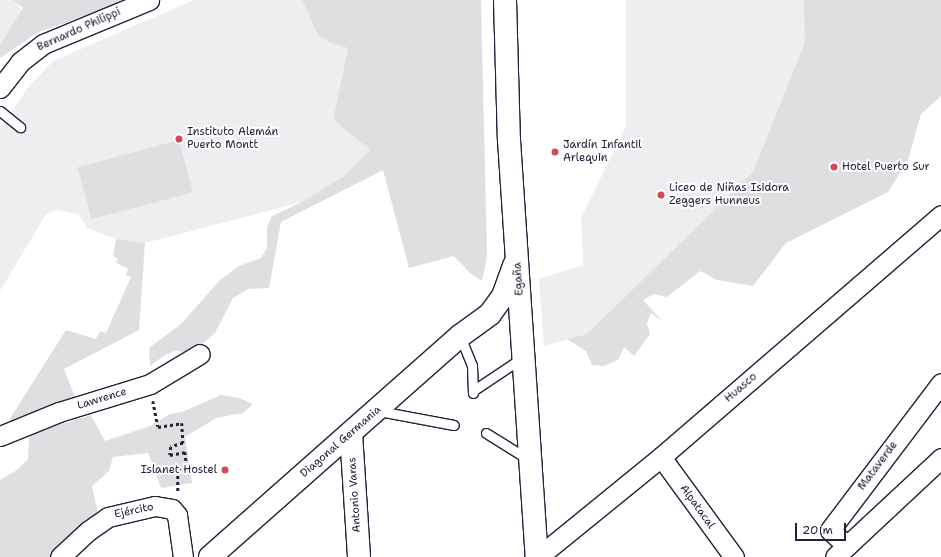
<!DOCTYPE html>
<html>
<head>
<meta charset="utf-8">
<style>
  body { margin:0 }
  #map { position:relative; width:941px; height:557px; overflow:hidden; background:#fff; font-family:"Shantell Sans",sans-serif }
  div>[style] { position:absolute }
  .built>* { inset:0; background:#eeeef1 }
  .green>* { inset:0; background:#dfdfe2; transform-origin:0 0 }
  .path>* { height:2.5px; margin-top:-1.25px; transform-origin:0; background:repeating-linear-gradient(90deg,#22223b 0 3px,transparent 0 6px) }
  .roads { filter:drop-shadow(1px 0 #22223b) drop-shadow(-1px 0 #22223b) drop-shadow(0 1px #22223b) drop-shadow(0 -1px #22223b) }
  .service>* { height:9px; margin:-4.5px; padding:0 4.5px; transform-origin:4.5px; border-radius:4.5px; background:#fff }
  .minor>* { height:19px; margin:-9.5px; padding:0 9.5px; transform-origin:9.5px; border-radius:9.5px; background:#fff }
  .tertiary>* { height:22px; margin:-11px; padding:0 11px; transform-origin:11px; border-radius:11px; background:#fff }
  .secondary>* { height:22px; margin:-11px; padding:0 11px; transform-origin:11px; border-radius:11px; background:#fff }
  .dots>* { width:11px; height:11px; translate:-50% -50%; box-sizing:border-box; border:2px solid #fff; border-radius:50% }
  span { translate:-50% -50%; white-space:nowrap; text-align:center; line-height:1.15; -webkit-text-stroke:4px #fff; paint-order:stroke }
  .street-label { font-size:11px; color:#22223b }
  .poi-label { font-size:11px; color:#22223b }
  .left { translate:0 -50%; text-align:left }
  .right { translate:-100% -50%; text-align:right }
  .scale { position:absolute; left:795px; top:523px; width:51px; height:18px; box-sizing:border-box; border:2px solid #22223b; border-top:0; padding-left:5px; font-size:12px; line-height:14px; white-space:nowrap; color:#22223b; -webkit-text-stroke:3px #fff; paint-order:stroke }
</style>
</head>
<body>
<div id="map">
  <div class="built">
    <i style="clip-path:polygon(0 0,16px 0,23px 14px,0 53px)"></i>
    <i style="clip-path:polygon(194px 0,302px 0,318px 35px,330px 43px,348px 48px,333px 118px,370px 150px,344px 176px,302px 202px,145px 243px,116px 239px,87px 228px,78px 214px,56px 210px,46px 214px,0 291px,0 129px,27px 89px,53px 61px)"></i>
    <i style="clip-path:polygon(626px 0,806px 0,805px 42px,753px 172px,587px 334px,544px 346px,539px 279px,583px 265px,581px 218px,626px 126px)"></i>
  </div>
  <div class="green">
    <i style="clip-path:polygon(13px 0,121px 0,122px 2px,37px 33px,0 58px,0 45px,23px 8px)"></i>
    <i style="clip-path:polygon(302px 0,481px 0,487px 256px,482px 281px,470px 273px,454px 256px,409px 268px,383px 170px,281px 222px,269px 288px,248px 289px,233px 298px,215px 333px,200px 346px,186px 352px,175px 351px,165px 355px,150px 366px,149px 348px,181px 324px,220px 280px,239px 266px,261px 258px,267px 248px,267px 227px,272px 216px,302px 202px,344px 176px,370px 150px,333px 119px,348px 48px,330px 43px,318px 35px)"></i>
    <i style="clip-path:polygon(804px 0,941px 0,941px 96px,921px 114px,908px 160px,888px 192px,786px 243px,753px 286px,717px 280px,700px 271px,667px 297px,654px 294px,643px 300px,663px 322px,651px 313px,647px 323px,650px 334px,634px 356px,624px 347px,618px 360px,604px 366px,592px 365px,586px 351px,567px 339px,587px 334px,753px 172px,805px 42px)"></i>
    <i style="left:179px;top:140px;width:54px;height:105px;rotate:75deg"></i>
    <i style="clip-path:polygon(116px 239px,145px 243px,139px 330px,64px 369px,75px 397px,14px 424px,9px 420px,66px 330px,96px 339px,100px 331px,106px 333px,131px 277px,126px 275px,128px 269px,116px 263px,118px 259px,113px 256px)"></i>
    <i style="clip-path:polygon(221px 395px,239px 398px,253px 404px,243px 413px,216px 418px,185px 437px,192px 483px,161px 488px,148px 453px,113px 457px,109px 471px,92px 486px,99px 518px,58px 557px,0 557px,0 480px,17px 470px,28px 459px,29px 438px,33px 433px,91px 415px,105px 441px,150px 426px,170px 414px,182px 412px)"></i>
  </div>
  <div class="path">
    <i style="left:153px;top:401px;width:26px;rotate:79deg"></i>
    <i style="left:158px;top:427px;width:24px;rotate:-9deg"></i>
    <i style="left:182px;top:423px;width:20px;rotate:87deg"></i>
    <i style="left:183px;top:443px;width:13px;rotate:162deg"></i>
    <i style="left:171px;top:447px;width:8px;rotate:97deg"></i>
    <i style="left:170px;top:455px;width:15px;rotate:-11deg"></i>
    <i style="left:185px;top:452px;width:16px;rotate:83deg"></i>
    <i style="left:187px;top:468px;width:9px;rotate:167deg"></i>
    <i style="left:178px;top:470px;width:22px;rotate:90deg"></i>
  </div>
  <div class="roads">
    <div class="service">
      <i style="left:0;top:111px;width:26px;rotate:39deg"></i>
      <i style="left:460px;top:336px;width:31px;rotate:68deg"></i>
      <i style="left:472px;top:365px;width:28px;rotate:88deg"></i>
      <i style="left:474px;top:390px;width:58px;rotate:-33.7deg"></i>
      <i style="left:379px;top:411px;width:76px;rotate:10.6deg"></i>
      <i style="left:486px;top:433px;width:49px;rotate:31.8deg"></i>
    </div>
    <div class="minor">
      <i style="left:0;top:88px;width:33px;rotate:-52deg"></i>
      <i style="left:20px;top:62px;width:29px;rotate:-38deg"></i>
      <i style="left:43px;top:44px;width:115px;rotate:-22.5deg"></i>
      <i style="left:0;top:436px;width:64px;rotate:-22.1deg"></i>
      <i style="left:59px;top:412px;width:95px;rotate:-17.1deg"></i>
      <i style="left:150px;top:384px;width:58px;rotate:-31deg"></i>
      <i style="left:661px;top:457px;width:124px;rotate:53.9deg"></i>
      <i style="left:847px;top:546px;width:23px;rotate:-137deg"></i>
      <i style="left:830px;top:530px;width:184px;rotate:-52.9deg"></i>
      <i style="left:60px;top:557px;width:38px;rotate:-43deg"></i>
      <i style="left:88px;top:531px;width:24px;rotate:-35deg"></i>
      <i style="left:108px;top:517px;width:48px;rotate:-13.2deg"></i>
      <i style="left:155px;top:506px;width:17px;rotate:10deg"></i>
      <i style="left:172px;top:509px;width:8px;rotate:50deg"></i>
      <i style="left:177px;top:515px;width:42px;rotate:81.9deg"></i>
      <i style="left:538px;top:557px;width:159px;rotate:-39.1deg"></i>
      <i style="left:661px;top:457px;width:370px;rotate:-40.8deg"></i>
      <i style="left:835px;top:557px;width:145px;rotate:-43deg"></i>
    </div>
    <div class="tertiary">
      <i style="left:351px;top:433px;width:124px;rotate:86.3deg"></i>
    </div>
    <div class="secondary">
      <i style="left:505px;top:0;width:140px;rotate:88.4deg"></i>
      <i style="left:509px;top:140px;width:418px;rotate:86.2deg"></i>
      <i style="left:210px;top:557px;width:334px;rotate:-41.5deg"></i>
      <i style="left:460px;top:336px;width:37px;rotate:-36deg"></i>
      <i style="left:490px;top:314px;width:22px;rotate:-54deg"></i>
      <i style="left:503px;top:296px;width:33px;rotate:-70deg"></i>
    </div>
  </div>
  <div class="dots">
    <i style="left:179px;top:139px;background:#d1495b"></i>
    <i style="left:555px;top:152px;background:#d1495b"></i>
    <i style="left:834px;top:167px;background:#d1495b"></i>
    <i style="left:661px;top:195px;background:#d1495b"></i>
    <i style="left:225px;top:470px;background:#d1495b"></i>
  </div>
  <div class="street-label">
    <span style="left:79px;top:30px;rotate:-24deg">Bernardo Philippi</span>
    <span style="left:519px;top:279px;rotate:-94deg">Egaña</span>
    <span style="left:741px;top:388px;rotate:-41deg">Huasco</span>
    <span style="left:102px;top:399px;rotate:-17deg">Lawrence</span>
    <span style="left:341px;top:442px;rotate:-41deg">Diagonal Germania</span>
    <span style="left:878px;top:466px;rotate:-53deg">Mataverde</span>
    <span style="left:355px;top:495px;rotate:-94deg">Antonio Varas</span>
    <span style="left:697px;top:507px;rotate:54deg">Alpatacal</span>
    <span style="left:134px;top:511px;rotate:-12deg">Ejército</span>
  </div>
  <div class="poi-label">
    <span class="left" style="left:187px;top:139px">Instituto Alemán<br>Puerto Montt</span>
    <span class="left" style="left:563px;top:152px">Jardín Infantil<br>Arlequin</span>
    <span class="left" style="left:842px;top:167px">Hotel Puerto Sur</span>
    <span class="left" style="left:669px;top:195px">Liceo de Niñas Isidora<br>Zeggers Hunneus</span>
    <span class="right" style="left:217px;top:470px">Islanet Hostel</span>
  </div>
  <div class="scale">20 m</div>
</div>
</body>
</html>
